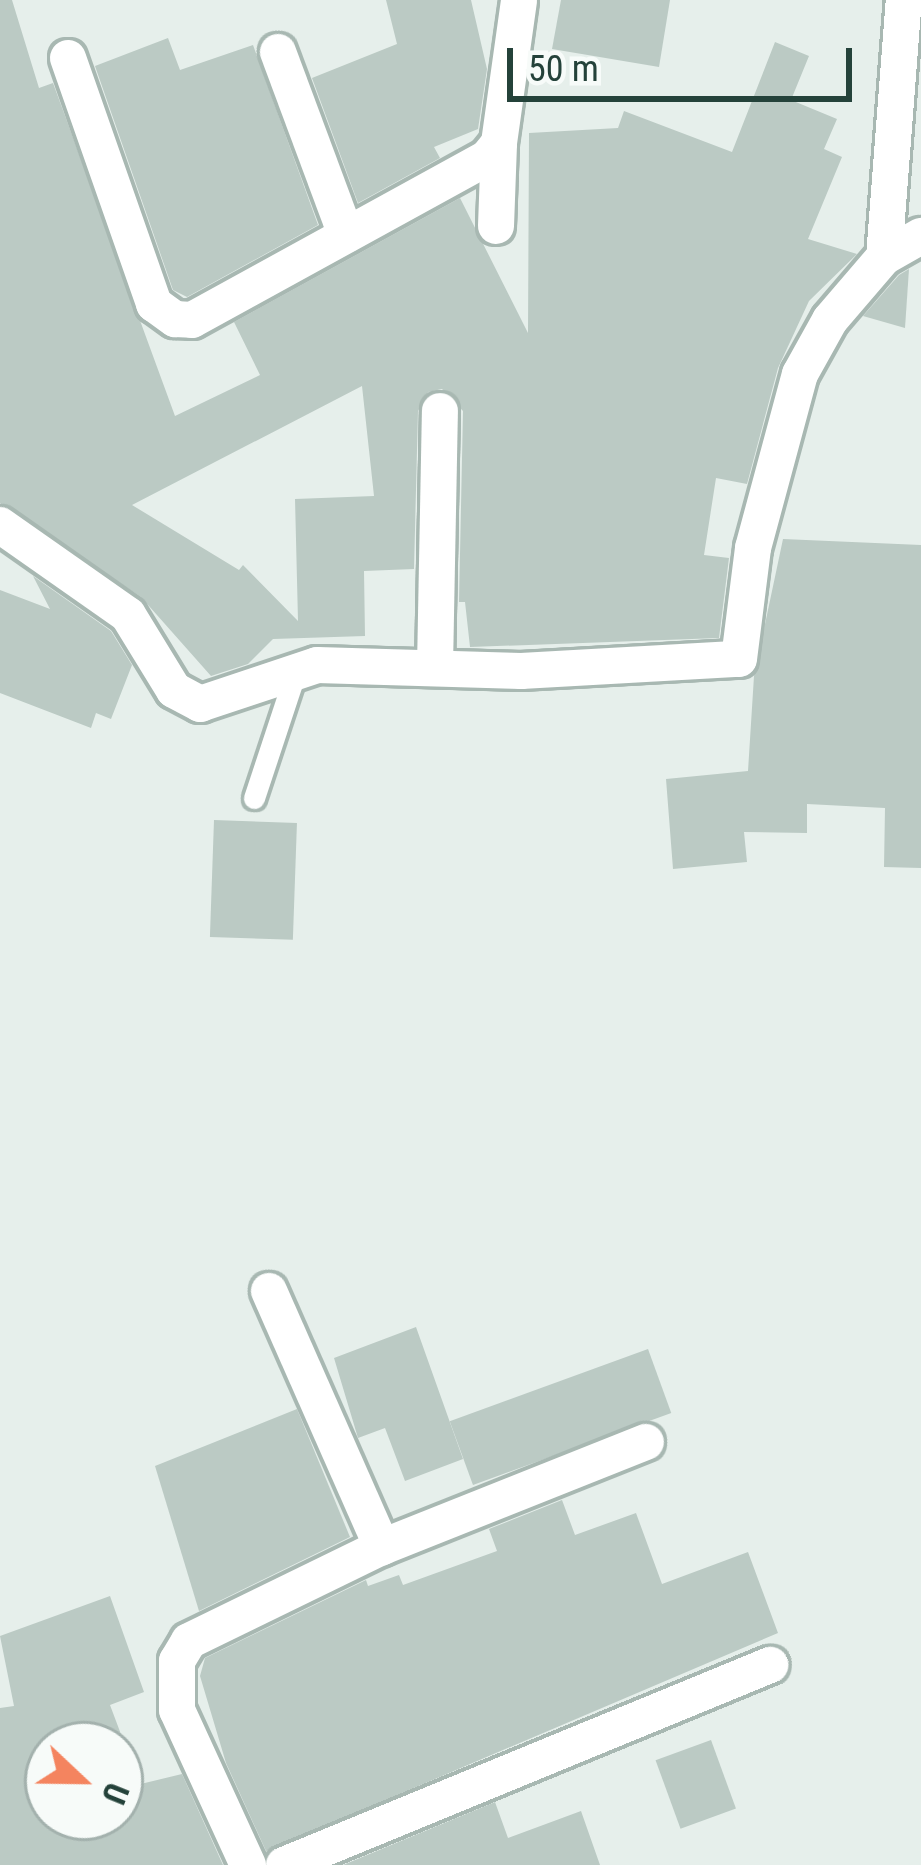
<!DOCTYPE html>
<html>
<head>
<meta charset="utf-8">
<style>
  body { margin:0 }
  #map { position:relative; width:921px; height:1865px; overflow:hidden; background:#e6efeb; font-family:"Roboto Condensed",sans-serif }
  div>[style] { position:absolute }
  .building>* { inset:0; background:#bbcac4; transform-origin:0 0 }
  .roads { filter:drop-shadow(3px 0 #a8b8b2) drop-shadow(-3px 0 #a8b8b2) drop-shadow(0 3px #a8b8b2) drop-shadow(0 -3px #a8b8b2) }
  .service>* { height:21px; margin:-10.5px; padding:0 10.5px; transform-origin:10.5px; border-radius:10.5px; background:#fff }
  .minor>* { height:36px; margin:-18px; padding:0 18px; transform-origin:18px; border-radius:18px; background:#fff }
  span { translate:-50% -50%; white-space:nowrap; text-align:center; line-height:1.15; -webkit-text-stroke:10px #f7fbf9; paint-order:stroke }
  .north { position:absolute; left:24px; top:1721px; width:120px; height:120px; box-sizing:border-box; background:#f7fbf9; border:3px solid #a3b1ad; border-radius:50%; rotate:112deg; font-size:33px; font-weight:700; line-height:48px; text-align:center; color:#24423a }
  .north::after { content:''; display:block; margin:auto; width:42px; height:54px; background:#f4845f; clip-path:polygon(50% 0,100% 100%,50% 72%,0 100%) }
  .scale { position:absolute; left:507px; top:48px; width:345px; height:54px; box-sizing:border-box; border:6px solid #24423a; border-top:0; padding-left:15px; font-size:36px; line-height:42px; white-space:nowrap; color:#24423a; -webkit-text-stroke:9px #f7fbf9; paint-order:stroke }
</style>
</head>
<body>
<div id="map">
  <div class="building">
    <i style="clip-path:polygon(evenodd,0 0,12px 0,39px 88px,53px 83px,175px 416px,260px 375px,234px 322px,460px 198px,528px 333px,529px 133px,618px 128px,624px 111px,732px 152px,775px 42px,809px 56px,791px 100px,837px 119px,824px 149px,842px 157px,808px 239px,857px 254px,809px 301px,778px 368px,747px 484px,716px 478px,704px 555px,729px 558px,719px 638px,470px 647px,465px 602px,459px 602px,463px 411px,442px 389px,428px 392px,418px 411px,414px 569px,364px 571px,365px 636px,273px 639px,248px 664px,211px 676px,141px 597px,0 503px,0 0,362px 386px,374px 496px,295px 499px,298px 621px,243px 565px,239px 570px,132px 505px,362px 386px)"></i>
    <i style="clip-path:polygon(386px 0,471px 0,487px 69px,478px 129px,434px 147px,440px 158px,358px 203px,312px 78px,397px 44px)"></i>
    <i style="clip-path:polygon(561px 0,670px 0,659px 67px,552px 49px)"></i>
    <i style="clip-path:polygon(168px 38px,180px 70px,253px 45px,318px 225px,187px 297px,173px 290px,95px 66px)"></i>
    <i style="clip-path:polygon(909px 269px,905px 328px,863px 316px,899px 275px)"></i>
    <i style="clip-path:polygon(783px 539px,921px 545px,921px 868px,884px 867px,885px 808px,807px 804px,807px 833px,744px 832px,747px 862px,673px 869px,666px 779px,748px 771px,754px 676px)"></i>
    <i style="clip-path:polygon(33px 576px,111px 631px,132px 665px,111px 719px,96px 713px,91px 728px,0 693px,0 590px,50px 609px)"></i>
    <i style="left:214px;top:820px;width:83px;height:117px;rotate:2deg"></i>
    <i style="clip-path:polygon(416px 1327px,463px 1459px,405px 1481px,385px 1428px,358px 1438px,334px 1358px)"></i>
    <i style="left:648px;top:1349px;width:68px;height:211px;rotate:70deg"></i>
    <i style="clip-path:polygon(297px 1409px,350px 1537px,199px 1611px,155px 1466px)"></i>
    <i style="clip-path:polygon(562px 1500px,575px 1535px,636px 1513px,662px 1584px,748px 1552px,778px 1633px,266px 1851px,226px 1763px,200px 1676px,205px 1658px,366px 1580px,368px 1586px,399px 1575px,403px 1585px,497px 1551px,489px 1529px)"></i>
    <i style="clip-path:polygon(110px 1596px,144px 1692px,110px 1705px,125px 1745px,48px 1745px,48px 1817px,120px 1817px,120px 1789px,182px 1774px,223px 1865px,0 1865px,0 1708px,14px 1706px,0 1636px)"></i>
    <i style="left:711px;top:1740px;width:73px;height:59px;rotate:70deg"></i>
    <i style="clip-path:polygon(495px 1802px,508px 1838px,581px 1811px,600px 1865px,343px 1865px)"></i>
  </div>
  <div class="roads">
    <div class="service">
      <i style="left:254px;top:798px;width:134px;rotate:-71.7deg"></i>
    </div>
    <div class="minor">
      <i style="left:278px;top:52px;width:195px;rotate:69.6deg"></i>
      <i style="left:68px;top:58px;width:261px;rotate:70.7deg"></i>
      <i style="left:154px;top:304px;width:26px;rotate:36deg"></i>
      <i style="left:175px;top:319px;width:17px;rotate:3deg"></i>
      <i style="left:192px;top:320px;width:337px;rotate:-28.8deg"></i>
      <i style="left:487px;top:158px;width:19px;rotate:-51deg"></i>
      <i style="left:499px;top:143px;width:144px;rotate:-82deg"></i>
      <i style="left:496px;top:226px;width:83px;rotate:-87.9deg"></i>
      <i style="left:884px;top:257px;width:258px;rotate:-85.6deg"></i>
      <i style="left:0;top:525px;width:156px;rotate:35.1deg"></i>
      <i style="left:128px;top:615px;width:88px;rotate:58.5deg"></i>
      <i style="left:174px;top:690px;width:30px;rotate:28deg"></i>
      <i style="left:200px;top:704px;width:123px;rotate:-18.4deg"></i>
      <i style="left:317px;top:665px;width:204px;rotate:1.7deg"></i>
      <i style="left:521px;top:671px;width:218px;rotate:-3.2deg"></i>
      <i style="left:739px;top:659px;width:112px;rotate:-82.8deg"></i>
      <i style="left:753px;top:548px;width:180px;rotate:-74.9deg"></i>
      <i style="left:800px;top:374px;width:62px;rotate:-60.9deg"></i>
      <i style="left:830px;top:320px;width:83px;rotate:-49.4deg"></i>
      <i style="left:884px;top:257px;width:43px;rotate:-29.6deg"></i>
      <i style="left:435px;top:667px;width:256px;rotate:-88.9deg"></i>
      <i style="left:269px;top:1291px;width:280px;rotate:66.2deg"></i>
      <i style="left:248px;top:1865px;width:170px;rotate:-114.6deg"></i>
      <i style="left:177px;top:1710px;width:49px;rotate:-90deg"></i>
      <i style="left:177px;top:1661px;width:23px;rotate:-59deg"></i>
      <i style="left:189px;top:1641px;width:215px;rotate:-26deg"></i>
      <i style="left:382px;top:1547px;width:284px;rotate:-21.7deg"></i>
      <i style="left:284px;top:1865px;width:526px;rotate:-22.37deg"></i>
    </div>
  </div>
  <div class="north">U</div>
  <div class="scale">50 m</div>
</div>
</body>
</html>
